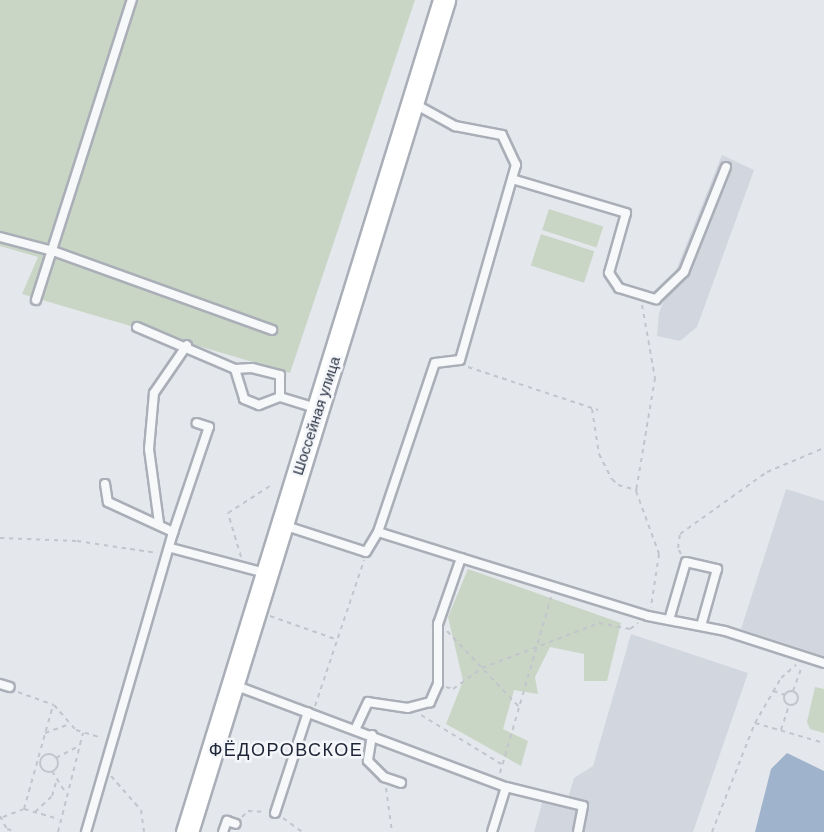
<!DOCTYPE html>
<html>
<head>
<meta charset="utf-8">
<style>
  body { margin:0 }
  #map { position:relative; width:824px; height:832px; overflow:hidden; background:#e4e7ec; font-family:"DM Sans",sans-serif }
  div>[style] { position:absolute }
  .built>* { inset:0; background:#d2d6de }
  .green>* { inset:0; background:#c9d6c5; transform-origin:0 0 }
  .water>* { inset:0; background:#9fb4cc }
  .path>* { height:2px; margin-top:-1px; transform-origin:0; background:repeating-linear-gradient(90deg,#c2c5cb 0 4.5px,transparent 0 9px) }
  .path>.ring { margin:-1px; padding:0; box-sizing:content-box; background:none; border:2px solid #c2c5cb; border-radius:50% }
  .roads { filter:drop-shadow(2px 0 #a9aeb7) drop-shadow(-2px 0 #a9aeb7) drop-shadow(0 2px #a9aeb7) drop-shadow(0 -2px #a9aeb7) }
  .lane>* { height:8px; margin:-4px; padding:0 4px; transform-origin:4px; border-radius:4px; background:#f7f8fa }
  .secondary>* { height:21px; margin:-10.5px; padding:0 10.5px; transform-origin:10.5px; border-radius:10.5px; background:#fff }
  span { translate:-50% -50%; white-space:nowrap; text-align:center; line-height:1.15; -webkit-text-stroke:5px #f4f6f9; paint-order:stroke }
  .street-label { font-size:15px; color:#2b3445 }
  .quarter-label { font-size:18px; color:#1d2536; letter-spacing:1.5px }
</style>
</head>
<body>
<div id="map">
  <div class="built">
    <i style="clip-path:polygon(722px 155px,754px 170px,697px 327px,680px 341px,657px 336px,659px 313px)"></i>
    <i style="clip-path:polygon(786px 489px,824px 501px,824px 656px,741px 629px)"></i>
    <i style="clip-path:polygon(631px 634px,748px 673px,693px 832px,534px 832px,543px 800px,566px 805px,574px 778px,593px 766px)"></i>
  </div>
  <div class="green">
    <i style="clip-path:polygon(0 0,415px 0,290px 373px,22px 294px,38px 257px,0 246px)"></i>
    <i style="left:549px;top:209px;width:57px;height:22px;rotate:18deg"></i>
    <i style="left:541px;top:234px;width:56px;height:33px;rotate:18deg"></i>
    <i style="clip-path:polygon(468px 569px,621px 623px,607px 681px,584px 681px,584px 654px,550px 647px,535px 677px,538px 694px,514px 690px,503px 729px,528px 741px,521px 766px,446px 724px,463px 681px,448px 617px)"></i>
    <i style="clip-path:polygon(815px 687px,824px 689px,824px 733px,810px 729px,807px 722px)"></i>
  </div>
  <div class="water">
    <i style="clip-path:polygon(787px 753px,824px 771px,824px 832px,755px 832px,771px 769px)"></i>
  </div>
  <div class="path">
    <i style="left:642px;top:305px;width:74px;rotate:79.9deg"></i>
    <i style="left:655px;top:378px;width:115px;rotate:99.5deg"></i>
    <i style="left:636px;top:491px;width:67px;rotate:69.9deg"></i>
    <i style="left:659px;top:554px;width:54px;rotate:98.6deg"></i>
    <i style="left:468px;top:367px;width:137px;rotate:18.3deg"></i>
    <i style="left:592px;top:409px;width:46px;rotate:81.2deg"></i>
    <i style="left:599px;top:454px;width:28px;rotate:63deg"></i>
    <i style="left:612px;top:479px;width:8px;rotate:45deg"></i>
    <i style="left:618px;top:485px;width:20px;rotate:15deg"></i>
    <i style="left:0;top:538px;width:77px;rotate:2.2deg"></i>
    <i style="left:77px;top:541px;width:81px;rotate:8.5deg"></i>
    <i style="left:681px;top:554px;width:7px;rotate:-117deg"></i>
    <i style="left:678px;top:548px;width:14px;rotate:-82deg"></i>
    <i style="left:680px;top:534px;width:107px;rotate:-35.5deg"></i>
    <i style="left:767px;top:472px;width:62px;rotate:-22.8deg"></i>
    <i style="left:241px;top:557px;width:46px;rotate:-106.5deg"></i>
    <i style="left:228px;top:513px;width:54px;rotate:-32.8deg"></i>
    <i style="left:270px;top:616px;width:69px;rotate:19.5deg"></i>
    <i style="left:447px;top:631px;width:105px;rotate:46.5deg"></i>
    <i style="left:446px;top:687px;width:7px;rotate:16deg"></i>
    <i style="left:453px;top:689px;width:36px;rotate:-36deg"></i>
    <i style="left:482px;top:668px;width:125px;rotate:-21deg"></i>
    <i style="left:599px;top:623px;width:32px;rotate:11deg"></i>
    <i style="left:630px;top:629px;width:10px;rotate:-37deg"></i>
    <i class="ring" style="left:784px;top:691px;width:12px;height:12px"></i>
    <i style="left:773px;top:691px;width:13px;rotate:18deg"></i>
    <i style="left:793px;top:691px;width:27px;rotate:-70deg"></i>
    <i style="left:18px;top:692px;width:38px;rotate:20deg"></i>
    <i style="left:54px;top:705px;width:33px;rotate:49deg"></i>
    <i style="left:76px;top:730px;width:27px;rotate:17deg"></i>
    <i style="left:315px;top:706px;width:154px;rotate:-71.4deg"></i>
    <i style="left:421px;top:715px;width:96px;rotate:31.4deg"></i>
    <i style="left:755px;top:723px;width:72px;rotate:16.2deg"></i>
    <i style="left:781px;top:730px;width:26px;rotate:-72deg"></i>
    <i style="left:45px;top:733px;width:27px;rotate:-20deg"></i>
    <i class="ring" style="left:40px;top:754px;width:16px;height:16px"></i>
    <i style="left:56px;top:758px;width:27px;rotate:-28deg"></i>
    <i style="left:52px;top:771px;width:26px;rotate:58deg"></i>
    <i style="left:500px;top:773px;width:183px;rotate:-73.8deg"></i>
    <i style="left:111px;top:776px;width:45px;rotate:48.6deg"></i>
    <i style="left:141px;top:810px;width:22px;rotate:82deg"></i>
    <i style="left:386px;top:788px;width:44px;rotate:82.2deg"></i>
    <i style="left:24px;top:809px;width:108px;rotate:-74.4deg"></i>
    <i style="left:35px;top:812px;width:23px;rotate:-43deg"></i>
    <i style="left:52px;top:796px;width:18px;rotate:-74deg"></i>
    <i style="left:0;top:816px;width:15px;rotate:62deg"></i>
    <i style="left:7px;top:829px;width:9px;rotate:18deg"></i>
    <i style="left:3px;top:817px;width:22px;rotate:-21deg"></i>
    <i style="left:24px;top:809px;width:36px;rotate:16deg"></i>
    <i style="left:242px;top:817px;width:8px;rotate:-45deg"></i>
    <i style="left:248px;top:811px;width:18px;rotate:3deg"></i>
    <i style="left:283px;top:818px;width:24px;rotate:36deg"></i>
    <i style="left:58px;top:832px;width:102px;rotate:-75.8deg"></i>
    <i style="left:712px;top:832px;width:117px;rotate:-68.5deg"></i>
    <i style="left:755px;top:723px;width:52px;rotate:-60deg"></i>
    <i style="left:781px;top:678px;width:20px;rotate:-41deg"></i>
  </div>
  <div class="roads">
    <div class="lane">
      <i style="left:512px;top:179px;width:119px;rotate:16.6deg"></i>
      <i style="left:626px;top:213px;width:62px;rotate:105.8deg"></i>
      <i style="left:609px;top:273px;width:18px;rotate:56deg"></i>
      <i style="left:619px;top:288px;width:39px;rotate:17deg"></i>
      <i style="left:656px;top:299px;width:39px;rotate:-44deg"></i>
      <i style="left:684px;top:272px;width:113px;rotate:-68.2deg"></i>
      <i style="left:0;top:237px;width:55px;rotate:14.8deg"></i>
      <i style="left:53px;top:251px;width:233px;rotate:19.8deg"></i>
      <i style="left:36px;top:300px;width:315px;rotate:-72.3deg"></i>
      <i style="left:137px;top:327px;width:107px;rotate:23.2deg"></i>
      <i style="left:235px;top:369px;width:17px;rotate:-3deg"></i>
      <i style="left:252px;top:368px;width:29px;rotate:14deg"></i>
      <i style="left:280px;top:375px;width:22px;rotate:90deg"></i>
      <i style="left:280px;top:397px;width:37px;rotate:17deg"></i>
      <i style="left:235px;top:369px;width:31px;rotate:73deg"></i>
      <i style="left:244px;top:399px;width:16px;rotate:22deg"></i>
      <i style="left:259px;top:405px;width:22px;rotate:-21deg"></i>
      <i style="left:105px;top:484px;width:18px;rotate:81deg"></i>
      <i style="left:108px;top:502px;width:72px;rotate:24.8deg"></i>
      <i style="left:159px;top:523px;width:75px;rotate:-97.7deg"></i>
      <i style="left:149px;top:449px;width:56px;rotate:-84.9deg"></i>
      <i style="left:154px;top:393px;width:58px;rotate:-55.5deg"></i>
      <i style="left:283px;top:525px;width:87px;rotate:18deg"></i>
      <i style="left:366px;top:552px;width:23px;rotate:-59deg"></i>
      <i style="left:378px;top:532px;width:87px;rotate:17.4deg"></i>
      <i style="left:461px;top:558px;width:70px;rotate:109.2deg"></i>
      <i style="left:438px;top:624px;width:60px;rotate:90deg"></i>
      <i style="left:438px;top:684px;width:20px;rotate:114deg"></i>
      <i style="left:430px;top:702px;width:23px;rotate:165deg"></i>
      <i style="left:408px;top:708px;width:40px;rotate:-171.5deg"></i>
      <i style="left:368px;top:702px;width:29px;rotate:115deg"></i>
      <i style="left:378px;top:532px;width:178px;rotate:-71.4deg"></i>
      <i style="left:435px;top:363px;width:25px;rotate:-7deg"></i>
      <i style="left:460px;top:360px;width:203px;rotate:-74deg"></i>
      <i style="left:516px;top:165px;width:33px;rotate:-115deg"></i>
      <i style="left:502px;top:135px;width:48px;rotate:-169.2deg"></i>
      <i style="left:455px;top:126px;width:46px;rotate:-151.2deg"></i>
      <i style="left:171px;top:548px;width:97px;rotate:14.9deg"></i>
      <i style="left:461px;top:558px;width:196px;rotate:17.2deg"></i>
      <i style="left:648px;top:616px;width:78px;rotate:11deg"></i>
      <i style="left:725px;top:631px;width:104px;rotate:17.9deg"></i>
      <i style="left:669px;top:620px;width:60px;rotate:-73.7deg"></i>
      <i style="left:686px;top:562px;width:32px;rotate:13deg"></i>
      <i style="left:717px;top:569px;width:59px;rotate:105.7deg"></i>
      <i style="left:0;top:684px;width:10px;rotate:17deg"></i>
      <i style="left:234px;top:685px;width:290px;rotate:20.6deg"></i>
      <i style="left:506px;top:787px;width:47px;rotate:107.3deg"></i>
      <i style="left:372px;top:735px;width:26px;rotate:99deg"></i>
      <i style="left:368px;top:761px;width:23px;rotate:45deg"></i>
      <i style="left:384px;top:777px;width:18px;rotate:19deg"></i>
      <i style="left:506px;top:787px;width:79px;rotate:13.9deg"></i>
      <i style="left:583px;top:806px;width:26px;rotate:101deg"></i>
      <i style="left:275px;top:813px;width:106px;rotate:-71.9deg"></i>
      <i style="left:86px;top:832px;width:308px;rotate:-73.8deg"></i>
      <i style="left:172px;top:536px;width:115px;rotate:-71.3deg"></i>
      <i style="left:209px;top:427px;width:13px;rotate:-162deg"></i>
      <i style="left:223px;top:832px;width:12px;rotate:-70deg"></i>
      <i style="left:227px;top:821px;width:9px;rotate:18deg"></i>
    </div>
    <div class="secondary">
      <i style="left:187px;top:832px;width:871px;rotate:-72.83deg"></i>
    </div>
  </div>
  <div class="street-label">
    <span style="left:317px;top:416px;rotate:-72deg">Шоссейная улица</span>
  </div>
  <div class="quarter-label">
    <span style="left:286px;top:750px">ФЁДОРОВСКОЕ</span>
  </div>
</div>
</body>
</html>
